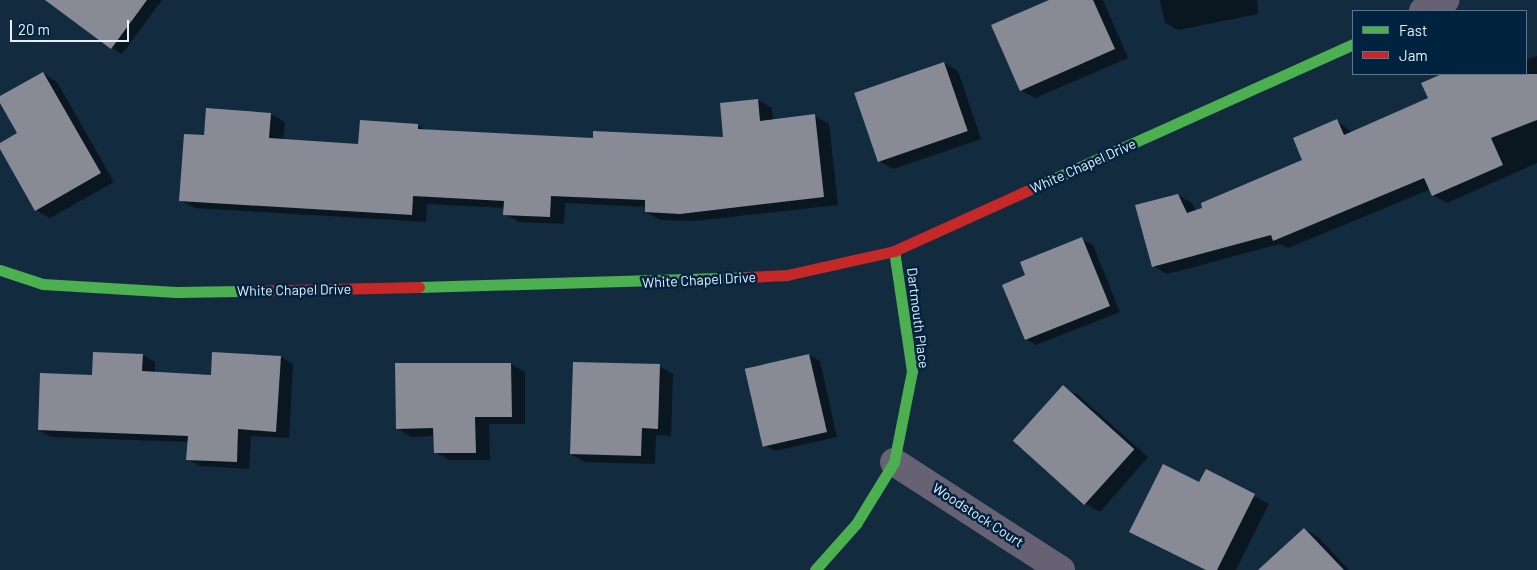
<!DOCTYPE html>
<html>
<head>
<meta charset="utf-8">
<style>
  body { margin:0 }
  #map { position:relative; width:1537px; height:570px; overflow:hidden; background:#132b3f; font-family:Barlow,sans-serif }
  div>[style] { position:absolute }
  .shadow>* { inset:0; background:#0007 }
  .building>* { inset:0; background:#888b95; transform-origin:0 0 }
  .street>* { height:28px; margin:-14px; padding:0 14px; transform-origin:14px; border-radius:14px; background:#666273 }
  .fast>* { height:11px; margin:-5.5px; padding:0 5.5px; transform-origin:5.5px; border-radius:5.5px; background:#4caf50 }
  .jam>* { height:11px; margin:-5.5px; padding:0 5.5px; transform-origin:5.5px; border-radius:5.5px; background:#c62828 }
  span { translate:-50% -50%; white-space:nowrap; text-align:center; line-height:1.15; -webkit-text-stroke:5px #02233f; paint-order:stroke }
  .street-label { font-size:14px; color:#e7f0fa }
  .legend { position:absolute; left:1352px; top:10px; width:175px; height:65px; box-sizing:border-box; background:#02233f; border:1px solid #5e758a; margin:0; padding:6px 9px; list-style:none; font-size:15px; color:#e7f0fa }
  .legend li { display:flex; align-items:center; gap:10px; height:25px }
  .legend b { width:25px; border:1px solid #5e758a }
  .scale { position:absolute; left:10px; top:20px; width:119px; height:22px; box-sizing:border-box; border:2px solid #e7f0fa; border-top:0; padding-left:6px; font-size:15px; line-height:18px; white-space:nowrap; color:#e7f0fa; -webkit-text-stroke:4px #02233f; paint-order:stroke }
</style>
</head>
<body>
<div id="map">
  <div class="shadow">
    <i style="clip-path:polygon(69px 0,162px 0,122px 54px,112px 48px)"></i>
    <i style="clip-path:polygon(1052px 0,1103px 0,1128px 58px,1035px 98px,1021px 90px)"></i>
    <i style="clip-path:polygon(1160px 0,1257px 0,1258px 14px,1178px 30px,1165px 23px)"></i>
    <i style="clip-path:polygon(1537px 56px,1537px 163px,1447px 203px,1433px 195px,1431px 189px,1288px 248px,1280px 244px,1167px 274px,1153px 266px,1178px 195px,1192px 203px,1196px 212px,1303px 161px,1337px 121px,1353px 133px,1429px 99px,1423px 84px,1445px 74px,1470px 74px,1475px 80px,1491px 74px,1526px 74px,1526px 60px)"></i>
    <i style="clip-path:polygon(944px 63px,958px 71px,981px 139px,893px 169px,879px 161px)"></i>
    <i style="clip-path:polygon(43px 73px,57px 82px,114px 182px,50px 218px,36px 210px,0 146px,19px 134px,0 98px)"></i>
    <i style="clip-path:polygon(758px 100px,772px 108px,773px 120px,815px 116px,829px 124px,838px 205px,695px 221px,660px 220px,646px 212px,646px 207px,565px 203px,564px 224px,519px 222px,505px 214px,505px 208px,427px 204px,426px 222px,195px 208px,180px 200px,205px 137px,270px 114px,285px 122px,283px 141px,360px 145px,418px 125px,427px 131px,594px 139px,725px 138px)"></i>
    <i style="clip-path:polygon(1082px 239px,1093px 245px,1120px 312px,1036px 345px,1026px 339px,1027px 276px)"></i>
    <i style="clip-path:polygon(143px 355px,155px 362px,155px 373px,212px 376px,281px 357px,293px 364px,289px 438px,251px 436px,249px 469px,200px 466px,188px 459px,189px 442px,51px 437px,39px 430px,93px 377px)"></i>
    <i style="clip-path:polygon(809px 355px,820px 361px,837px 437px,775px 451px,764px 445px)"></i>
    <i style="clip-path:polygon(511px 364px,525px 372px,525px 424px,489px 424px,490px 460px,449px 460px,435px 452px,435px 436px,411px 437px,397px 428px)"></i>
    <i style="clip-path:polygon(659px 366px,673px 374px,671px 436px,656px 435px,655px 464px,585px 462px,571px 454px)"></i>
    <i style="clip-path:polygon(1063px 387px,1078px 395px,1148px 457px,1100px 512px,1085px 504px)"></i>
    <i style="clip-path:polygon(1207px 471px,1269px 504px,1236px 570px,1206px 570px,1200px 484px)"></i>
    <i style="clip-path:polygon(1305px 529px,1319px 538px,1349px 570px,1260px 570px)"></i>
  </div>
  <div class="building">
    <i style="clip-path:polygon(45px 0,147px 0,111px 49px)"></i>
    <i style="clip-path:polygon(1049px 0,1093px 0,1115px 49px,1020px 91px,991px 25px)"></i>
    <i style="left:944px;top:62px;width:73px;height:95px;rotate:71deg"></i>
    <i style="clip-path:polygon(43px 72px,101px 173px,35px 211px,0 149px,0 143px,17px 133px,0 103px,0 96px)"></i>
    <i style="clip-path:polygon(1442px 74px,1537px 74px,1537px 120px,1491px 138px,1503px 165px,1432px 196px,1424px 178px,1273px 241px,1271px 235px,1152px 267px,1135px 205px,1178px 194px,1187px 213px,1202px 208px,1201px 203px,1302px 160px,1293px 138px,1337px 119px,1344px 135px,1428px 98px,1421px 83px)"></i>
    <i style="clip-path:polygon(758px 99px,760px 121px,815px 114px,824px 197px,680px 214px,645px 212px,645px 200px,551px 196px,550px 217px,503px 215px,504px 201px,413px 196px,412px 215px,179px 201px,184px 134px,204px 135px,206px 108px,271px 113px,269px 138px,358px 144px,360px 120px,418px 124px,418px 129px,593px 138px,593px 131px,723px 137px,720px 103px)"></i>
    <i style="clip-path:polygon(1082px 237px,1110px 306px,1025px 340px,1002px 285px,1025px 275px,1020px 262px)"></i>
    <i style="clip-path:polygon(93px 352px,143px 354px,142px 371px,211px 375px,212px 352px,281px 356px,276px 432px,238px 429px,237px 462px,186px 460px,188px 436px,38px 430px,40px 373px,92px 375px)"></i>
    <i style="left:809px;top:354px;width:80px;height:66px;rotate:77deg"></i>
    <i style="clip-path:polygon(573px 362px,660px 364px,658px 429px,642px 428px,641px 456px,570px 454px)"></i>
    <i style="clip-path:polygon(395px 363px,511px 363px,512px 417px,475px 417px,476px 453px,434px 453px,433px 428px,396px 429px)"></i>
    <i style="left:1063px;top:385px;width:96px;height:75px;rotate:42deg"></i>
    <i style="clip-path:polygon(1163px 464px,1199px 482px,1206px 469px,1255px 494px,1217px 570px,1206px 570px,1129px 532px)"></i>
    <i style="clip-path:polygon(1304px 528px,1344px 570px,1258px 570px)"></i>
  </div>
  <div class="street">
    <i style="left:1423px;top:11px;width:25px;rotate:-26deg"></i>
    <i style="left:894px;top:462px;width:199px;rotate:32.9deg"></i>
  </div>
  <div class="fast">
    <i style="left:1033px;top:188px;width:351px;rotate:-24.2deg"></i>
    <i style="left:0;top:270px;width:45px;rotate:18deg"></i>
    <i style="left:43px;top:284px;width:133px;rotate:3.4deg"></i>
    <i style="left:176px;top:292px;width:65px;rotate:-0.9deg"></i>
    <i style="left:419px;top:287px;width:328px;rotate:-1.7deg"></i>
    <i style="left:815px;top:570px;width:62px;rotate:-48.3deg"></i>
    <i style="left:856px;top:524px;width:73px;rotate:-58.5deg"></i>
    <i style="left:894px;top:462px;width:93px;rotate:-78.8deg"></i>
    <i style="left:912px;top:371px;width:121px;rotate:-98.5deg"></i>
  </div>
  <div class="jam">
    <i style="left:747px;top:277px;width:40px;rotate:-2.9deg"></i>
    <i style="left:787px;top:275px;width:110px;rotate:-12.6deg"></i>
    <i style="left:894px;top:251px;width:153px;rotate:-24.4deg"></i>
    <i style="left:241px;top:291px;width:178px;rotate:-1.3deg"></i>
  </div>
  <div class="street-label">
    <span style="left:1083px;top:166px;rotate:-24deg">White Chapel Drive</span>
    <span style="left:699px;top:280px;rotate:-3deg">White Chapel Drive</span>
    <span style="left:294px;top:290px;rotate:-1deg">White Chapel Drive</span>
    <span style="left:918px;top:318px;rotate:83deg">Dartmouth Place</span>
    <span style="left:978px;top:515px;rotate:33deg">Woodstock Court</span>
  </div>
  <ul class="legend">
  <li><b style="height:6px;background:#4caf50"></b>Fast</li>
  <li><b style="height:6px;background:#c62828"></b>Jam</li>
  </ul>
  <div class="scale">20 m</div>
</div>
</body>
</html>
